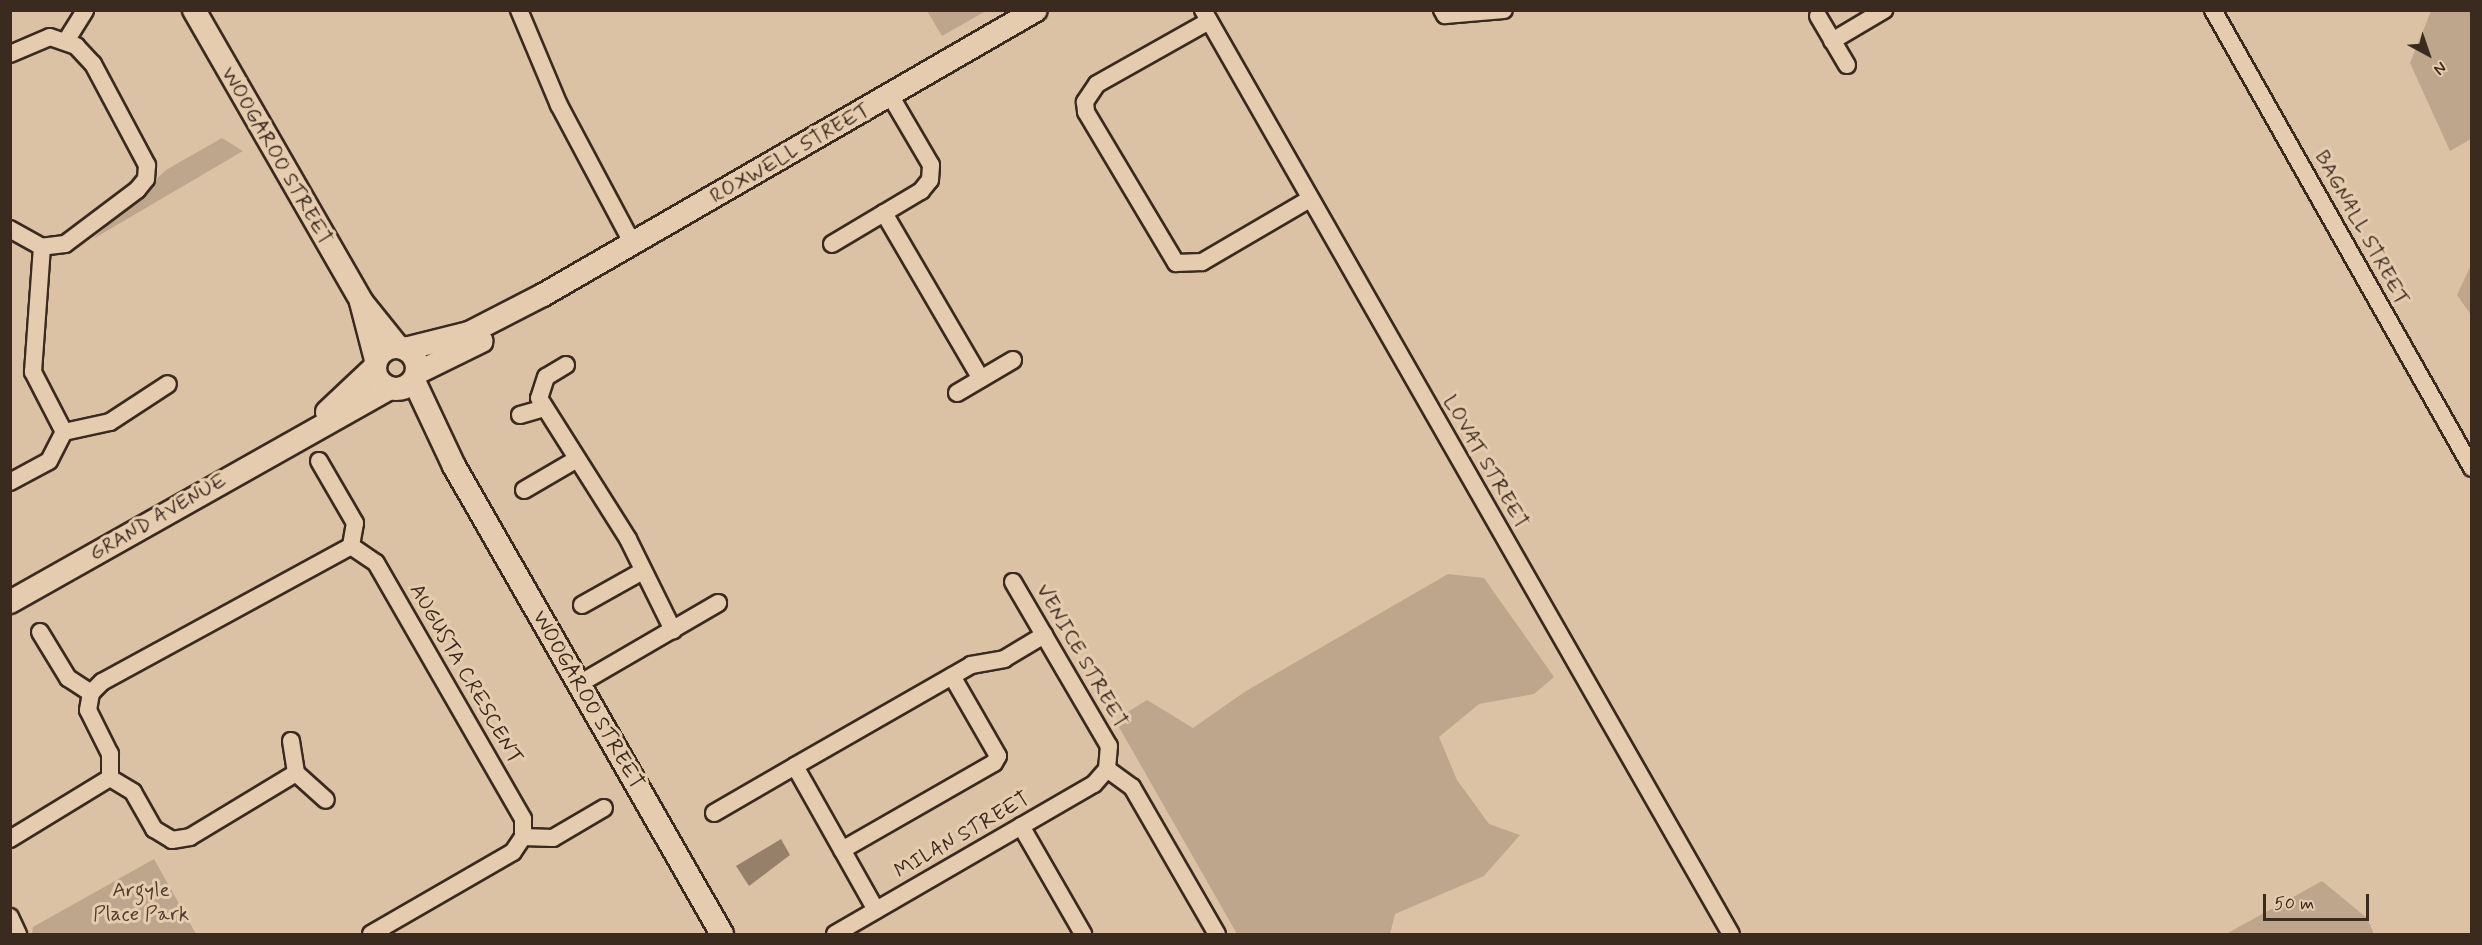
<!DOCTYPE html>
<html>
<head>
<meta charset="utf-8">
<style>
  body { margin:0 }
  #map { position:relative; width:2482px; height:945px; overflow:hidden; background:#dcc2a5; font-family:Mynerve,sans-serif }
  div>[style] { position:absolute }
  .green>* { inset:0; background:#bea68c }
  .water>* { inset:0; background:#96806a }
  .roads { filter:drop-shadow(2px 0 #3b2a1e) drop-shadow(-2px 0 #3b2a1e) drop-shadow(0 2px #3b2a1e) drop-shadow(0 -2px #3b2a1e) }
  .street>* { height:16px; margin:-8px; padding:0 8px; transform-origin:8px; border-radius:8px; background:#e6ccae }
  .secondary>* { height:22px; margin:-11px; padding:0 11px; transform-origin:11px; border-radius:11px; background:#e6ccae }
  .secondary>.ring { margin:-11px; padding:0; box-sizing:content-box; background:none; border:22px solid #e6ccae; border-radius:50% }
  span { translate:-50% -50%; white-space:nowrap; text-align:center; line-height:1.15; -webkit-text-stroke:6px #e6ccae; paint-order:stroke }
  .street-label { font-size:21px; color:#3b2a1e }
  .park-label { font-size:21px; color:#4f3d2e }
  .frame { position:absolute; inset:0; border:12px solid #3b2a1e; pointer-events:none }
  .north { position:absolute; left:2398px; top:24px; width:60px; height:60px; -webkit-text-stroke:4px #e6ccae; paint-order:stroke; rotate:140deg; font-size:16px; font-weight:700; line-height:24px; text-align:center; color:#3b2a1e }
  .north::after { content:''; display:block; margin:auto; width:21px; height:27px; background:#3b2a1e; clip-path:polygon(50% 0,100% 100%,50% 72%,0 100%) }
  .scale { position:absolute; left:2263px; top:894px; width:106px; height:27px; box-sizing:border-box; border:3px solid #3b2a1e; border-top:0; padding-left:8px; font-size:18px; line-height:21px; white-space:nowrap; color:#3b2a1e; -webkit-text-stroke:4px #e6ccae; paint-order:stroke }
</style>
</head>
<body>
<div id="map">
  <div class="green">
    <i style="clip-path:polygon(927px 11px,986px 11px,942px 36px)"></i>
    <i style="clip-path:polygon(2431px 11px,2471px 11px,2471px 139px,2450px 151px,2410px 63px)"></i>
    <i style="clip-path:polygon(222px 138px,243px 151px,93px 239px,166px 170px)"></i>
    <i style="clip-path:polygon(2471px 265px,2471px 315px,2457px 295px)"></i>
    <i style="clip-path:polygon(1448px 574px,1484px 578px,1554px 677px,1534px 694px,1479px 704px,1439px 737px,1457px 780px,1489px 824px,1520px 835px,1484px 876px,1395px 914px,1390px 934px,1237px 934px,1115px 720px,1147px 700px,1193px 728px,1246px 691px)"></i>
    <i style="clip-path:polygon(154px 859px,196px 934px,32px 934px,33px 927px)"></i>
    <i style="clip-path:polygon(2322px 881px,2367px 918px,2374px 934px,2226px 934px)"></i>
  </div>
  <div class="water">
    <i style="clip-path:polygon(781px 839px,790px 855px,749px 886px,736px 866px)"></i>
  </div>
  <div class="roads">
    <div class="street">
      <i style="left:519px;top:10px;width:103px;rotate:67.2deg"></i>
      <i style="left:559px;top:105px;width:157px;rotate:62deg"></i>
      <i style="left:1203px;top:10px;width:1064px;rotate:60.26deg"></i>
      <i style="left:1442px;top:10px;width:6px;rotate:59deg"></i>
      <i style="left:1445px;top:15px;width:59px;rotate:-4.8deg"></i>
      <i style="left:2213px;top:10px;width:526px;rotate:60.51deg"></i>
      <i style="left:1818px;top:16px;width:57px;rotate:59.4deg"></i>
      <i style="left:1209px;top:21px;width:129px;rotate:150.6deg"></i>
      <i style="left:1097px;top:84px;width:22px;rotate:124deg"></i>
      <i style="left:1085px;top:102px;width:10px;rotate:84deg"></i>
      <i style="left:1086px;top:112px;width:176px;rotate:59.2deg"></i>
      <i style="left:1176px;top:263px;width:26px;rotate:-2deg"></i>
      <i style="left:1202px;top:262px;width:125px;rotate:-30.3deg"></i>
      <i style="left:66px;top:41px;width:36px;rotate:-58deg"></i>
      <i style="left:1832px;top:41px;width:61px;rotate:-30.8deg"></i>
      <i style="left:10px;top:54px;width:43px;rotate:-23deg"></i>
      <i style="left:50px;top:37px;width:28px;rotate:19deg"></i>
      <i style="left:76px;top:46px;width:25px;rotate:47deg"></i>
      <i style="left:93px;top:64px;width:115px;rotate:61.9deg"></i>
      <i style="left:147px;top:165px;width:14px;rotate:94deg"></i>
      <i style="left:146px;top:179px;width:14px;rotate:129deg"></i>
      <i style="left:137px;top:190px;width:90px;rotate:143.1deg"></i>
      <i style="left:65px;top:244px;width:23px;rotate:173deg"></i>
      <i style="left:42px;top:247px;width:37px;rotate:-151deg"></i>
      <i style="left:884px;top:213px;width:192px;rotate:59.7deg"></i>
      <i style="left:832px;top:244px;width:104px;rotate:-30.8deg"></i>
      <i style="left:921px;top:191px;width:14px;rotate:-51deg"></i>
      <i style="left:930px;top:180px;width:15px;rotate:-86deg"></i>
      <i style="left:931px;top:165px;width:81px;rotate:-120.4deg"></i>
      <i style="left:566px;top:365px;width:23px;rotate:149deg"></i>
      <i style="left:546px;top:377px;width:22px;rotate:108deg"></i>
      <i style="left:539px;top:398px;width:167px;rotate:57.7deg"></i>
      <i style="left:628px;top:539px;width:102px;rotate:63.7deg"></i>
      <i style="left:957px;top:393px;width:65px;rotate:-30.5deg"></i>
      <i style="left:520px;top:415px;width:25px;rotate:-16deg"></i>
      <i style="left:64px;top:432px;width:47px;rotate:-12.3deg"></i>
      <i style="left:110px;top:422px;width:69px;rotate:-33.2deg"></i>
      <i style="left:319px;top:461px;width:72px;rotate:59.9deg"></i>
      <i style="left:355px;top:523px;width:23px;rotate:100deg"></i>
      <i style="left:10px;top:482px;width:44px;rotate:-28.3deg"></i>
      <i style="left:49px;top:461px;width:33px;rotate:-63deg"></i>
      <i style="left:64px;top:432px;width:68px;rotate:-117.3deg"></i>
      <i style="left:33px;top:372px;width:125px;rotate:-85.9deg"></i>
      <i style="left:524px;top:490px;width:61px;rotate:-30.3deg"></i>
      <i style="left:1013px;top:582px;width:190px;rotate:59.7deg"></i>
      <i style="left:1109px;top:746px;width:23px;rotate:95deg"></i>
      <i style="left:1107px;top:769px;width:31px;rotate:36deg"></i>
      <i style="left:1132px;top:787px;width:170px;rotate:60deg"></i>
      <i style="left:582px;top:605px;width:68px;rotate:-29.2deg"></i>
      <i style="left:40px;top:632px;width:54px;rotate:58.7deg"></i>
      <i style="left:68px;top:678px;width:27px;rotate:33deg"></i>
      <i style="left:579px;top:684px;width:161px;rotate:-30.2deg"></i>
      <i style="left:291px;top:741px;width:32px;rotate:81deg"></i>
      <i style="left:296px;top:773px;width:40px;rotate:42deg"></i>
      <i style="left:110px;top:778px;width:27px;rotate:31deg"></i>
      <i style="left:133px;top:792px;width:43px;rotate:60.4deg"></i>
      <i style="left:154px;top:829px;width:21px;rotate:31deg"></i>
      <i style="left:172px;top:840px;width:18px;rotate:-9deg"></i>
      <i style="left:190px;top:837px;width:124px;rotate:-31.1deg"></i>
      <i style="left:714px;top:813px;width:94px;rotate:-30.1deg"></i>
      <i style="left:1021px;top:826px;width:125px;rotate:60.1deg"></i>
      <i style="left:523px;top:837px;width:30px;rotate:2deg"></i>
      <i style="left:553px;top:838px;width:59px;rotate:-30.5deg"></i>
      <i style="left:10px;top:839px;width:117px;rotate:-31.4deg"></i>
      <i style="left:110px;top:778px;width:24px;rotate:-90deg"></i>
      <i style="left:110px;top:754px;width:49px;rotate:-116.6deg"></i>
      <i style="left:88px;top:710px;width:17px;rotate:-80deg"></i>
      <i style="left:91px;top:693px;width:16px;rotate:-45deg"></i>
      <i style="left:102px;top:682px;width:284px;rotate:-28.6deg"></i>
      <i style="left:351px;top:546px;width:30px;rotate:34deg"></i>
      <i style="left:376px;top:563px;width:295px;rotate:60.1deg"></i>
      <i style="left:523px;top:819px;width:18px;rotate:90deg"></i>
      <i style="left:523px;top:837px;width:18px;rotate:124deg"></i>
      <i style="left:513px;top:852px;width:164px;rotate:150deg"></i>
      <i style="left:842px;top:850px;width:175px;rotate:-29.8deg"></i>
      <i style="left:994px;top:763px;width:8px;rotate:-60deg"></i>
      <i style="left:998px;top:756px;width:92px;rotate:-119.9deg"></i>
      <i style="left:876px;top:910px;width:165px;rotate:-119.4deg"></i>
      <i style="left:795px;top:766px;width:203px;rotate:-29.8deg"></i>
      <i style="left:971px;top:665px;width:34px;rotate:-10deg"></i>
      <i style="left:1004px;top:659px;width:47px;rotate:-31deg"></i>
      <i style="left:10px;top:917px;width:19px;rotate:65deg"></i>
      <i style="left:835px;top:934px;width:299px;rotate:-30.1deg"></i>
      <i style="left:1094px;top:784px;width:20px;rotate:-49deg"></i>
    </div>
    <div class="secondary">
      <i style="left:194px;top:10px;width:336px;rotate:60.1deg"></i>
      <i style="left:361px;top:301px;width:59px;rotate:51.2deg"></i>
      <i style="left:361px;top:302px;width:60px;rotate:75.5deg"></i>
      <i class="ring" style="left:375px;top:347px;width:20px;height:20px"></i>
      <i style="left:405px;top:349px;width:66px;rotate:-14deg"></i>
      <i style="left:469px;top:333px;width:83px;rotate:-27.2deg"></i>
      <i style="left:543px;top:295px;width:569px;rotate:-30.03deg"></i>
      <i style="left:417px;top:373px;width:72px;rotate:-26.2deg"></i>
      <i style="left:414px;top:381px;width:94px;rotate:64.8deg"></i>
      <i style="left:454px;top:466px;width:539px;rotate:60.2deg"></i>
      <i style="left:327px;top:412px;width:66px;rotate:-43.2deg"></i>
      <i style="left:10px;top:602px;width:434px;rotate:-29.4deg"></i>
    </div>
  </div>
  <div class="street-label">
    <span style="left:790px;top:153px;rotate:-30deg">ROXWELL STREET</span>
    <span style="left:277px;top:156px;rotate:60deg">WOOGAROO STREET</span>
    <span style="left:2362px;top:228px;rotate:61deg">BAGNALL STREET</span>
    <span style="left:1486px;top:462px;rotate:60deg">LOVAT STREET</span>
    <span style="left:158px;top:517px;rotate:-30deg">GRAND AVENUE</span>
    <span style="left:1082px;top:656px;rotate:60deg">VENICE STREET</span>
    <span style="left:466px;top:674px;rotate:60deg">AUGUSTA CRESCENT</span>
    <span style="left:588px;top:700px;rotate:60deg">WOOGAROO STREET</span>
    <span style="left:962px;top:835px;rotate:-30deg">MILAN STREET</span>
  </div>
  <div class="park-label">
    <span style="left:141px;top:902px">Argyle<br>Place Park</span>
  </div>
  <div class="frame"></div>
  <div class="north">N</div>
  <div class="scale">50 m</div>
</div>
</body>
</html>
